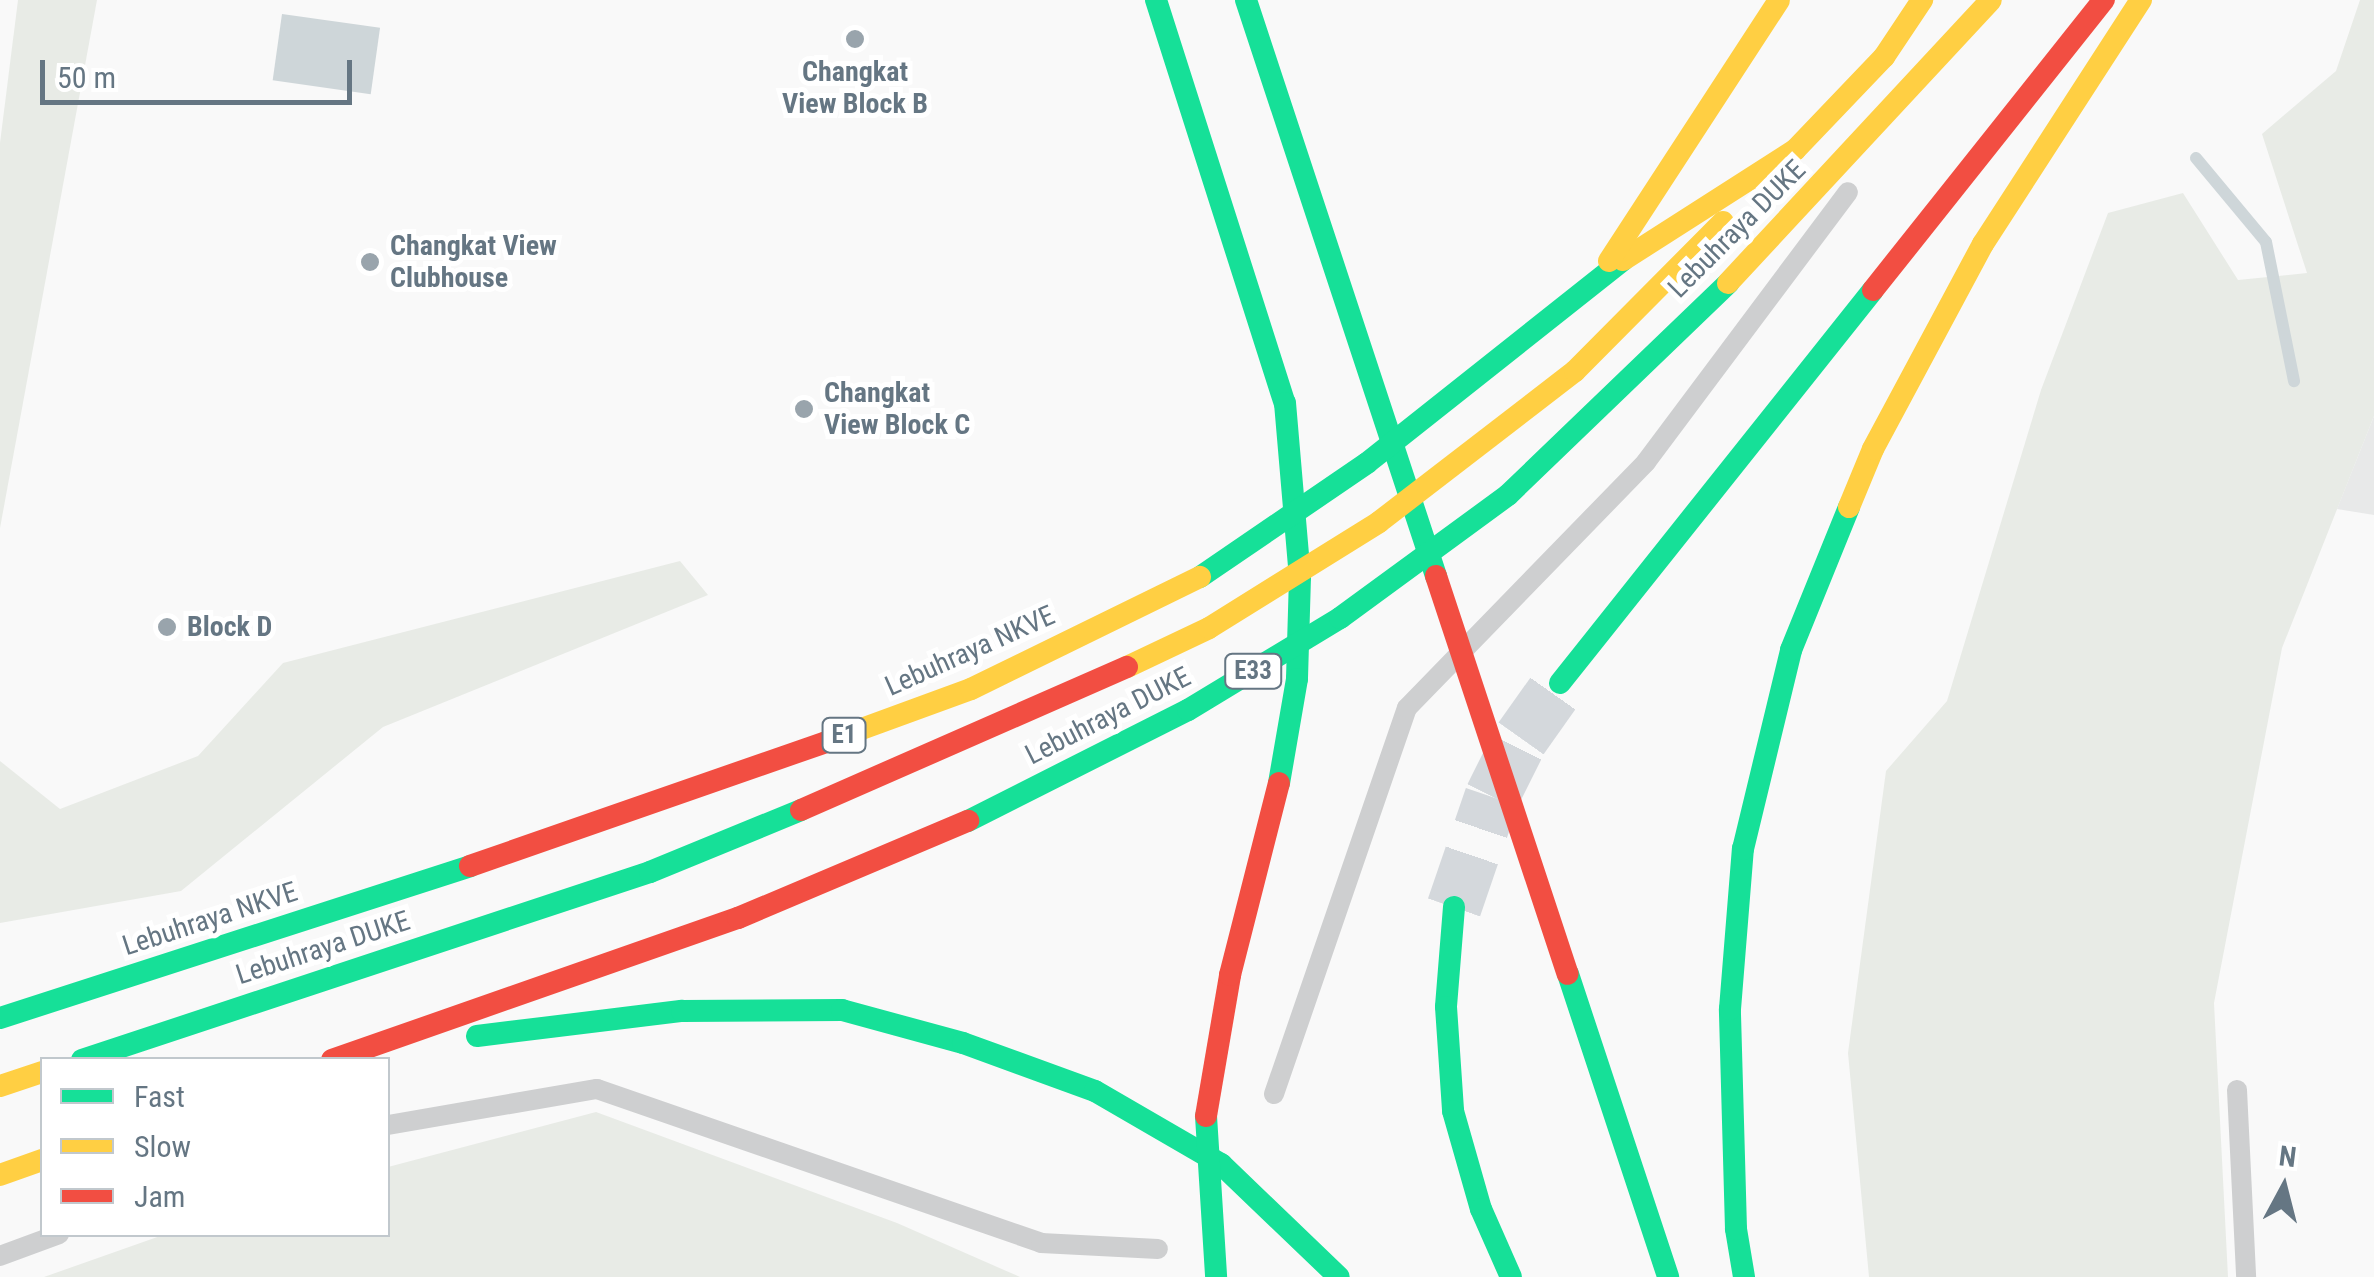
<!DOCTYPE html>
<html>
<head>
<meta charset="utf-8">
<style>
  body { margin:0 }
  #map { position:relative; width:2374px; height:1277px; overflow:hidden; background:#f9f9f9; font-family:"Roboto Condensed",sans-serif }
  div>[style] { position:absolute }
  .built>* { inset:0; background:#e8e9e9 }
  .green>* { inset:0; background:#e8ebe6 }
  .water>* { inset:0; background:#ced6d9; transform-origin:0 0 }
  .stream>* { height:12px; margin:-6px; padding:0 6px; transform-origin:6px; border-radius:6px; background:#ced6d9 }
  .highway-tunnel>* { height:55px; margin-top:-27.5px; transform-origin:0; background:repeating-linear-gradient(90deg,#d4d8dc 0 55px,transparent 0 83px) }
  .lane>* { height:20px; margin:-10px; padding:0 10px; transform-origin:10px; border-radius:10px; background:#cecfd0 }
  .fast>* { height:22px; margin:-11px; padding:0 11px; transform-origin:11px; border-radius:11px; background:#16e098 }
  .slow>* { height:22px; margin:-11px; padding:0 11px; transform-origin:11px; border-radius:11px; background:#ffcf43 }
  .jam>* { height:22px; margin:-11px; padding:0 11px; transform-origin:11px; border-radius:11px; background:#f24e42 }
  .dots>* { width:28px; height:28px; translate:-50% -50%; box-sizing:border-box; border:5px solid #fff; border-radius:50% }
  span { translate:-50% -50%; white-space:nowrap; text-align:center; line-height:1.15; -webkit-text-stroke:10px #fff; paint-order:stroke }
  .shield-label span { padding:2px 8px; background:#fff; border:2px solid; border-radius:8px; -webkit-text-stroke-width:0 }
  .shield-label { font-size:25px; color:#657683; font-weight:700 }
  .poi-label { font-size:28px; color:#657683; font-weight:700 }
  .left { translate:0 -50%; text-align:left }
  .street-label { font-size:28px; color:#657683 }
  .legend { position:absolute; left:40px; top:1057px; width:350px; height:180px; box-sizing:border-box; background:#fff; border:2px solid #c1c8cd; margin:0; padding:12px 18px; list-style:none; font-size:30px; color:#657683 }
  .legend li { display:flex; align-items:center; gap:20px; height:50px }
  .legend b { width:50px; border:2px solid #c1c8cd }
  .north { position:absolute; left:2234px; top:1137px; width:100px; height:100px; -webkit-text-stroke:8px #fff; paint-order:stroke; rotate:7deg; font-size:28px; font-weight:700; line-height:40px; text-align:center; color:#657683 }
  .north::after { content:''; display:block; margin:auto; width:35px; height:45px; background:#657683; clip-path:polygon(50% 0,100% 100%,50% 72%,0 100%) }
  .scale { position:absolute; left:40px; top:60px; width:312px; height:45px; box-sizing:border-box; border:5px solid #657683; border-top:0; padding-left:12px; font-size:30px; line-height:35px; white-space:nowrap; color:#657683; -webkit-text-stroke:8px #fff; paint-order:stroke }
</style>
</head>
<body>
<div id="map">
  <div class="built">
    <i style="clip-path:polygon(2374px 416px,2374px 515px,2337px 509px)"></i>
  </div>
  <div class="green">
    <i style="clip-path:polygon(18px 0,97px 0,0 528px,0 143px)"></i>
    <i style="clip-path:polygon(2360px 0,2374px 0,2374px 416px,2282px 648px,2214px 1003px,2228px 1277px,1869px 1277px,1848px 1053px,1886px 771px,1947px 701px,2041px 390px,2108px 213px,2183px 193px,2238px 280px,2307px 273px,2262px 134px,2336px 71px)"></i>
    <i style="clip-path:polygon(680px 561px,708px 595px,383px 727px,181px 891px,0 923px,0 761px,60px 809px,198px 756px,283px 663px)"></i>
    <i style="clip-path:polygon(596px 1112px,897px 1223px,1020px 1277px,44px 1277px,163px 1235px,388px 1234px,388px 1167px)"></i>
  </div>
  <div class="water">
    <i style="left:282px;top:14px;width:99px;height:67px;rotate:8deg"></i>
  </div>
  <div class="stream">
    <i style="left:2196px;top:158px;width:109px;rotate:50.2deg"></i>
    <i style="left:2266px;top:242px;width:142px;rotate:78.6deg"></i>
  </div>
  <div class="highway-tunnel">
    <i style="left:1454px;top:907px;width:117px;rotate:-71.1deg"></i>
    <i style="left:1492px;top:796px;width:65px;rotate:-63.4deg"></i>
    <i style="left:1521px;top:738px;width:67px;rotate:-54.7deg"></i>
  </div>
  <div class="lane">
    <i style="left:2237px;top:1090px;width:187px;rotate:87.2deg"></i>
    <i style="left:1274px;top:1094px;width:408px;rotate:-71deg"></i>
    <i style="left:1407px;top:708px;width:343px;rotate:-45.8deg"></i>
    <i style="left:1646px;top:462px;width:337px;rotate:-53.2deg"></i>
    <i style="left:388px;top:1125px;width:212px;rotate:-9.8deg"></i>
    <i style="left:597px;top:1089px;width:470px;rotate:19.1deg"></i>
    <i style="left:1041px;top:1243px;width:117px;rotate:2.9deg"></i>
    <i style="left:0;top:1256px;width:63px;rotate:-20.4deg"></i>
  </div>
  <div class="fast">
    <i style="left:1156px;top:0;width:423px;rotate:72.3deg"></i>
    <i style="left:1285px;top:403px;width:175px;rotate:85.1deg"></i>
    <i style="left:1300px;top:577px;width:102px;rotate:91.7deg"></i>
    <i style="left:1297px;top:679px;width:106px;rotate:99.8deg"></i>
    <i style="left:1246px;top:0;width:607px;rotate:71.74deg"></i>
    <i style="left:1200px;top:577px;width:202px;rotate:-34.3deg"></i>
    <i style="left:1367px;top:463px;width:327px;rotate:-38.4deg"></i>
    <i style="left:1560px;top:683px;width:502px;rotate:-51.46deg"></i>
    <i style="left:968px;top:821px;width:246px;rotate:-26.8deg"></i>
    <i style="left:1188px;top:710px;width:178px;rotate:-31.2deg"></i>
    <i style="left:1340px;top:618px;width:208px;rotate:-36.2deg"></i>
    <i style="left:1508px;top:495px;width:306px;rotate:-43.9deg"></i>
    <i style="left:1454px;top:907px;width:100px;rotate:94.6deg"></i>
    <i style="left:1446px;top:1007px;width:104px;rotate:86.1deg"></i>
    <i style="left:1453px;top:1111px;width:102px;rotate:74.1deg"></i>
    <i style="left:1481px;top:1209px;width:74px;rotate:66.2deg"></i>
    <i style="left:1568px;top:974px;width:319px;rotate:71.7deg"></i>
    <i style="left:0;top:1018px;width:494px;rotate:-17.9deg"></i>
    <i style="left:477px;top:1036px;width:207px;rotate:-7deg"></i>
    <i style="left:682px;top:1011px;width:160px;rotate:-0.4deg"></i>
    <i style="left:842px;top:1010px;width:125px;rotate:15.3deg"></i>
    <i style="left:963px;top:1043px;width:140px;rotate:20deg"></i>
    <i style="left:1095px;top:1091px;width:146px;rotate:30.1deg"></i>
    <i style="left:1221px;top:1164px;width:163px;rotate:43.8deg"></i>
    <i style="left:82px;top:1060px;width:598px;rotate:-18.31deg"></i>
    <i style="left:650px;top:872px;width:163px;rotate:-22.3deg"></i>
    <i style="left:1206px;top:1116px;width:161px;rotate:86.4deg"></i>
    <i style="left:1744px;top:1277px;width:49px;rotate:-99.5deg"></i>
    <i style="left:1736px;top:1229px;width:220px;rotate:-91.6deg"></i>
    <i style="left:1730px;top:1009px;width:161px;rotate:-85.4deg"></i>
    <i style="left:1743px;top:849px;width:205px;rotate:-76.4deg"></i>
    <i style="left:1791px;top:650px;width:154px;rotate:-67.9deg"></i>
  </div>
  <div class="slow">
    <i style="left:1623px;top:260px;width:204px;rotate:-32.6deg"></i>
    <i style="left:1795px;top:150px;width:129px;rotate:-46.3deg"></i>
    <i style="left:1884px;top:57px;width:69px;rotate:-56.3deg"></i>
    <i style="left:1609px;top:261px;width:311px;rotate:-56.9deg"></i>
    <i style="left:1728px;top:283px;width:386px;rotate:-47.1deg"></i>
    <i style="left:1849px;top:507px;width:63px;rotate:-67.5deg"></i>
    <i style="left:1873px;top:449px;width:233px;rotate:-61.8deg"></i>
    <i style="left:1983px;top:244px;width:291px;rotate:-57.1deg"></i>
    <i style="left:1127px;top:667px;width:91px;rotate:-25.4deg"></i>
    <i style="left:1209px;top:628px;width:200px;rotate:-31.9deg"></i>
    <i style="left:1379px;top:522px;width:247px;rotate:-37.6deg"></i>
    <i style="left:1575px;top:371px;width:210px;rotate:-45.2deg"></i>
    <i style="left:826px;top:742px;width:154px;rotate:-20.1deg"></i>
    <i style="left:971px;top:689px;width:255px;rotate:-26.1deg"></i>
    <i style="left:0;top:1086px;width:44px;rotate:-18.4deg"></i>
    <i style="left:0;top:1175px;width:45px;rotate:-19.7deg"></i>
  </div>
  <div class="jam">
    <i style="left:1873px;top:290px;width:371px;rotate:-51.5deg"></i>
    <i style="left:1436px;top:576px;width:419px;rotate:71.7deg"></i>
    <i style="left:801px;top:810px;width:356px;rotate:-23.7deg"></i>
    <i style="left:470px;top:866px;width:377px;rotate:-19.2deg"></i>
    <i style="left:332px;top:1060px;width:430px;rotate:-19.3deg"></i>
    <i style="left:738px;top:918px;width:250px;rotate:-22.9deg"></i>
    <i style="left:1206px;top:1116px;width:143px;rotate:-80.3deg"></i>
    <i style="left:1230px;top:975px;width:198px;rotate:-75.7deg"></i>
  </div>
  <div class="dots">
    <i style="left:855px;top:39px;background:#99a4ac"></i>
    <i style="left:370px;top:262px;background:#99a4ac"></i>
    <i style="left:804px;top:409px;background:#99a4ac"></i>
    <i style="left:167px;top:627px;background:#99a4ac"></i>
  </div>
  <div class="shield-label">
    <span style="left:1253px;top:671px">E33</span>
    <span style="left:844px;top:735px">E1</span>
  </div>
  <div class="poi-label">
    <span style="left:855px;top:88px">Changkat<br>View Block B</span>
    <span class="left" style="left:390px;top:262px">Changkat View<br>Clubhouse</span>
    <span class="left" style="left:824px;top:409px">Changkat<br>View Block C</span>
    <span class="left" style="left:187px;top:627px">Block D</span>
  </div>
  <div class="street-label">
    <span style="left:1737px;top:229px;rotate:-45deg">Lebuhraya DUKE</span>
    <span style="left:970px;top:651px;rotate:-24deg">Lebuhraya NKVE</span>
    <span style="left:1108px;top:716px;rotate:-27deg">Lebuhraya DUKE</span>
    <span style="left:210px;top:919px;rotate:-18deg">Lebuhraya NKVE</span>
    <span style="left:323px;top:948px;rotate:-18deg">Lebuhraya DUKE</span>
  </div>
  <ul class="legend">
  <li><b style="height:12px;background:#16e098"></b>Fast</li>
  <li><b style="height:12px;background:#ffcf43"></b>Slow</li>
  <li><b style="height:12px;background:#f24e42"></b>Jam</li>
  </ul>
  <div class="north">N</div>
  <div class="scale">50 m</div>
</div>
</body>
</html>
